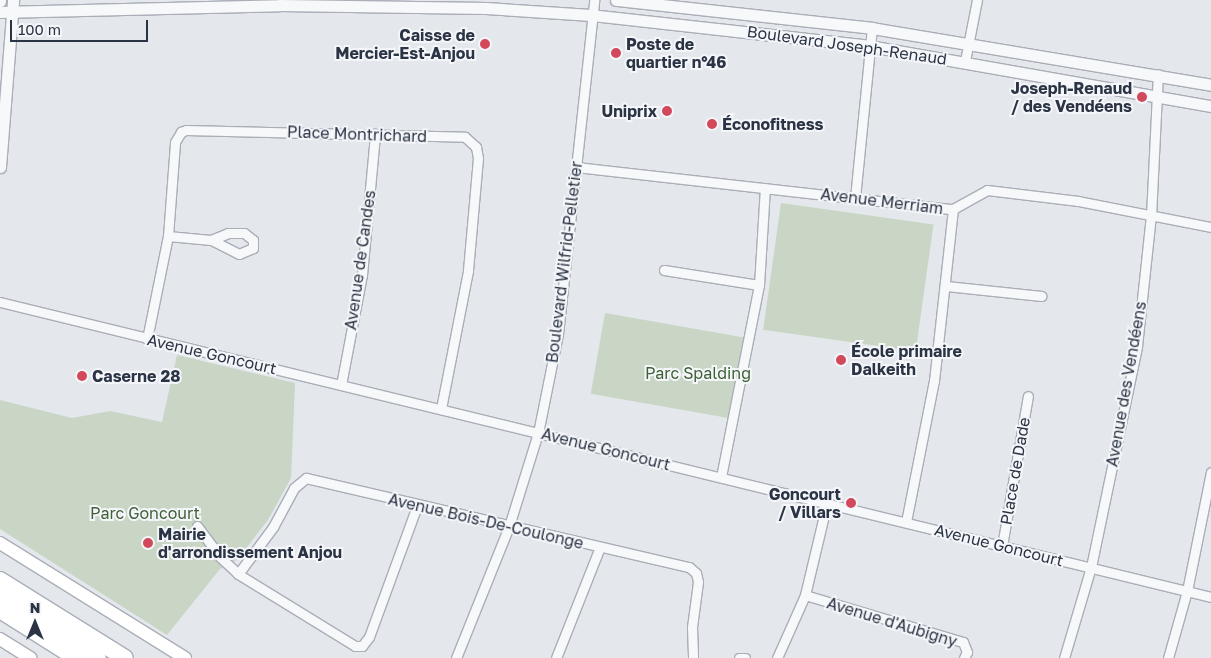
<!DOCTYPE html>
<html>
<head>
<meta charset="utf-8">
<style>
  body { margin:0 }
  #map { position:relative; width:1211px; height:658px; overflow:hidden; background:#e4e7ec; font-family:"Golos Text",sans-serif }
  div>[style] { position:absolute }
  .green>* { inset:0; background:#c9d6c5; transform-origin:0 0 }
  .roads { filter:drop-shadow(1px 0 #a9aeb7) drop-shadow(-1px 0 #a9aeb7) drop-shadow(0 1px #a9aeb7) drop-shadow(0 -1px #a9aeb7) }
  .minor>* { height:9px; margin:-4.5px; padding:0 4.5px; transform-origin:4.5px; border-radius:4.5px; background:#f7f8fa }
  .tertiary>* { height:11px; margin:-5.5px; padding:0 5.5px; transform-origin:5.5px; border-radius:5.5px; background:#f7f8fa }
  .secondary>* { height:12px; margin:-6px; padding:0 6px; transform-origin:6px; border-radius:6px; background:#fff }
  .motorway>* { height:16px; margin:-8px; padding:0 8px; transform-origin:8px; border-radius:8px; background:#fff }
  .dots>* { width:14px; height:14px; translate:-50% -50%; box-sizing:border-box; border:2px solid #f4f6f9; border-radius:50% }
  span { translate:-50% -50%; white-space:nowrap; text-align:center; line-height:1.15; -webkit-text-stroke:4px #f4f6f9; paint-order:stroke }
  .poi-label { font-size:16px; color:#2b3445; font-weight:700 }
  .right { translate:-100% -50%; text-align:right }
  .left { translate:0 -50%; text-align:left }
  .street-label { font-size:16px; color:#2b3445 }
  .park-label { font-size:16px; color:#3f6138 }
  .north { position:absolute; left:10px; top:598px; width:50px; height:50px; -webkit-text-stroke:4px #f4f6f9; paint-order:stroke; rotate:0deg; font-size:14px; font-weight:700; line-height:20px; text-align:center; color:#2b3445 }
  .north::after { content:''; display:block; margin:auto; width:18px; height:22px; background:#2b3445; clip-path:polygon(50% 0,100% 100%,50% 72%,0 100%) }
  .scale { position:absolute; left:10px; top:20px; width:138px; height:22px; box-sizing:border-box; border:2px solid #2b3445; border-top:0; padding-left:6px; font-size:15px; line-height:18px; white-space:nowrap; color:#2b3445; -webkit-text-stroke:4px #f4f6f9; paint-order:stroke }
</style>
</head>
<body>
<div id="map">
  <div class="green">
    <i style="left:781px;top:203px;width:154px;height:128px;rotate:8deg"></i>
    <i style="left:605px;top:313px;width:147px;height:82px;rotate:10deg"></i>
    <i style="clip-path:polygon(177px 355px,295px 383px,291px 478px,268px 520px,237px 560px,220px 569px,167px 635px,0 529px,0 400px,72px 418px,110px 411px,162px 422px)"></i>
  </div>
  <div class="roads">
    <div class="minor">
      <i style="left:965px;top:61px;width:62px;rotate:-78.9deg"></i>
      <i style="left:576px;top:167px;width:379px;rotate:6.4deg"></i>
      <i style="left:953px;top:209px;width:39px;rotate:-29deg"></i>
      <i style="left:987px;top:190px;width:92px;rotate:6.9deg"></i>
      <i style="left:1078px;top:201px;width:136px;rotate:11.1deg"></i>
      <i style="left:855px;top:198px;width:171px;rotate:-84.3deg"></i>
      <i style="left:168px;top:236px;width:43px;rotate:5.3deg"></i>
      <i style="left:211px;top:240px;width:18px;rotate:-22deg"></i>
      <i style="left:228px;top:233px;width:16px"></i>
      <i style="left:244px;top:233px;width:11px;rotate:38deg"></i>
      <i style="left:253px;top:240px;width:8px;rotate:90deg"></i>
      <i style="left:253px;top:248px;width:15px;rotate:157deg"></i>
      <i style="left:239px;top:254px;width:31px;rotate:-153deg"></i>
      <i style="left:664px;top:270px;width:96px;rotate:9deg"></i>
      <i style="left:946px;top:286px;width:96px;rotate:6deg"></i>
      <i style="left:0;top:302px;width:1246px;rotate:13.69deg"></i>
      <i style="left:147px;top:339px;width:105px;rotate:-78.5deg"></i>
      <i style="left:168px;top:236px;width:94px;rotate:-85.7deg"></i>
      <i style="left:175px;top:142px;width:12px;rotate:-59deg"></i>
      <i style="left:181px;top:132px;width:5px;rotate:-22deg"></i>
      <i style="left:186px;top:130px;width:279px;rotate:1.4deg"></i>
      <i style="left:465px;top:137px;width:15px;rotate:42deg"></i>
      <i style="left:476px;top:147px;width:11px;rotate:80deg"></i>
      <i style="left:478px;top:158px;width:113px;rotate:95.1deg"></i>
      <i style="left:468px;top:271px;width:141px;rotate:101.1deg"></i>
      <i style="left:341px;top:385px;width:112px;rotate:-79.2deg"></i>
      <i style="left:362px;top:275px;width:142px;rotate:-84.7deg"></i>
      <i style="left:721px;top:477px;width:196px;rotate:-78.8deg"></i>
      <i style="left:759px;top:285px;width:97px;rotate:-86.5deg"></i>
      <i style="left:906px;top:522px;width:144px;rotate:-78.8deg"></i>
      <i style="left:934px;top:381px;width:173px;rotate:-83.7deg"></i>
      <i style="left:197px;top:526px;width:39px;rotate:53deg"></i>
      <i style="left:220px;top:557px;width:25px;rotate:43deg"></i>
      <i style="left:238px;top:574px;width:137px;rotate:31.6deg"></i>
      <i style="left:355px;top:646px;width:7px"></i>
      <i style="left:362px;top:646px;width:11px;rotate:-52deg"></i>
      <i style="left:369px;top:637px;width:140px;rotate:-69.9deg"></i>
      <i style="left:1002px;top:546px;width:152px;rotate:-80.2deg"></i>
      <i style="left:238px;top:574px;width:59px;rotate:-53.3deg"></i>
      <i style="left:273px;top:527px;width:44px;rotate:-61.7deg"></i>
      <i style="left:294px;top:488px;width:16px;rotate:-40deg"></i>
      <i style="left:306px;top:478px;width:393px;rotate:13.1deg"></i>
      <i style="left:689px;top:567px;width:9px;rotate:41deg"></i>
      <i style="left:696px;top:573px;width:9px;rotate:77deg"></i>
      <i style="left:698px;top:582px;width:45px;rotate:97.6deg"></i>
      <i style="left:692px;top:627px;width:31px;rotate:88deg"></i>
      <i style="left:805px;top:595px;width:165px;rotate:16.6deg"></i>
      <i style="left:963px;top:642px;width:11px;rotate:68deg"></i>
      <i style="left:967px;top:652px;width:7px;rotate:117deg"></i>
      <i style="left:456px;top:658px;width:142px;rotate:-68.1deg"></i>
      <i style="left:509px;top:526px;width:97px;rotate:-72.7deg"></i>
      <i style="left:538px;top:433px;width:101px;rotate:-78.6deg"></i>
      <i style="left:558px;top:334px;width:336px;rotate:-83.8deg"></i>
      <i style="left:556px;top:658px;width:119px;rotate:-68.4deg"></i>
      <i style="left:739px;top:658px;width:6px"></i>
      <i style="left:777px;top:658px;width:69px;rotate:-66deg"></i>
      <i style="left:805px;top:595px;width:95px;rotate:-76.6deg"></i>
      <i style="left:1064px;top:658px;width:95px;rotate:-73.5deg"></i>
      <i style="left:1091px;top:567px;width:226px;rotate:-78.2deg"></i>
      <i style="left:1137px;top:346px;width:131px;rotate:-83.9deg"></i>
      <i style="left:1151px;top:216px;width:142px;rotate:-87.2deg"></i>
      <i style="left:1168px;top:658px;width:70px;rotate:-74.2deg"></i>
      <i style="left:1187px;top:591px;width:121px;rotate:-78.6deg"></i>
    </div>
    <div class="tertiary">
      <i style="left:616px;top:0;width:258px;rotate:6.2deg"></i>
      <i style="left:872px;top:28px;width:344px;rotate:9.5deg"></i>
      <i style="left:0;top:1px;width:1px;rotate:-90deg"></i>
      <i style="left:0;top:12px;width:280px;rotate:-1.4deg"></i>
      <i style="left:280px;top:5px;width:206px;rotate:0.8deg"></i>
      <i style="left:486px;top:8px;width:105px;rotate:3.8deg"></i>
      <i style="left:591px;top:15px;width:281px;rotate:6.3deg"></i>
      <i style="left:870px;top:46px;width:346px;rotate:10deg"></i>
      <i style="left:0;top:167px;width:168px;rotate:-85.5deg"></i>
    </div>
    <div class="secondary">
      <i style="left:0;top:543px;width:218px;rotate:31.9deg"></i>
      <i style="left:0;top:639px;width:36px;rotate:32deg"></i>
    </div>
    <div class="motorway">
      <i style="left:0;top:580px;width:147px;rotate:32deg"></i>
      <i style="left:0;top:597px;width:115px;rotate:31.9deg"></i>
      <i style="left:0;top:610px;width:90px;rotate:32.3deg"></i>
    </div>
  </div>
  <div class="dots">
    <i style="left:485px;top:44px;background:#d1495b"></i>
    <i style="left:616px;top:53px;background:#d1495b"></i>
    <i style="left:1142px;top:97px;background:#d1495b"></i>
    <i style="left:667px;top:111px;background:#d1495b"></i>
    <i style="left:712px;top:124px;background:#d1495b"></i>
    <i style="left:841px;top:360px;background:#d1495b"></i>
    <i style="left:82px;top:376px;background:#d1495b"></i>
    <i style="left:851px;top:503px;background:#d1495b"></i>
    <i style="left:148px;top:543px;background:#d1495b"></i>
  </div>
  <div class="poi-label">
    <span class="right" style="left:475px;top:44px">Caisse de<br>Mercier-Est-Anjou</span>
    <span class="left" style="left:626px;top:53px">Poste de<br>quartier n°46</span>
    <span class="right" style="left:1132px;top:97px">Joseph-Renaud<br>/ des Vendéens</span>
    <span class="right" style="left:657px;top:111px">Uniprix</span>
    <span class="left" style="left:722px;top:124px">Éconofitness</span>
    <span class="left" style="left:851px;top:360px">École primaire<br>Dalkeith</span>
    <span class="left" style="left:92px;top:376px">Caserne 28</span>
    <span class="right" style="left:841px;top:503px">Goncourt<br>/ Villars</span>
    <span class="left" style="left:158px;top:543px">Mairie<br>d'arrondissement Anjou</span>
  </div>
  <div class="street-label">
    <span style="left:847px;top:45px;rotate:8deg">Boulevard Joseph-Renaud</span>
    <span style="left:357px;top:134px;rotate:2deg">Place Montrichard</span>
    <span style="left:882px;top:201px;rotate:7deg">Avenue Merriam</span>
    <span style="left:360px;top:260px;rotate:-82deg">Avenue de Candes</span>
    <span style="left:564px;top:262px;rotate:-83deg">Boulevard Wilfrid-Pelletier</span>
    <span style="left:212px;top:354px;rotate:13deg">Avenue Goncourt</span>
    <span style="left:1126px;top:384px;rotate:-80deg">Avenue des Vendéens</span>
    <span style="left:606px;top:449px;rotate:14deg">Avenue Goncourt</span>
    <span style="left:1015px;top:471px;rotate:-80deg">Place de Dade</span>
    <span style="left:486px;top:521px;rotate:13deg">Avenue Bois-De-Coulonge</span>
    <span style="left:999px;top:545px;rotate:14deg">Avenue Goncourt</span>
    <span style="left:892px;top:622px;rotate:17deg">Avenue d'Aubigny</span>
  </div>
  <div class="park-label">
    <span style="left:698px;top:373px">Parc Spalding</span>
    <span style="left:145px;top:513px">Parc Goncourt</span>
  </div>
  <div class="north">N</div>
  <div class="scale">100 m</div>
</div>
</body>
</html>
